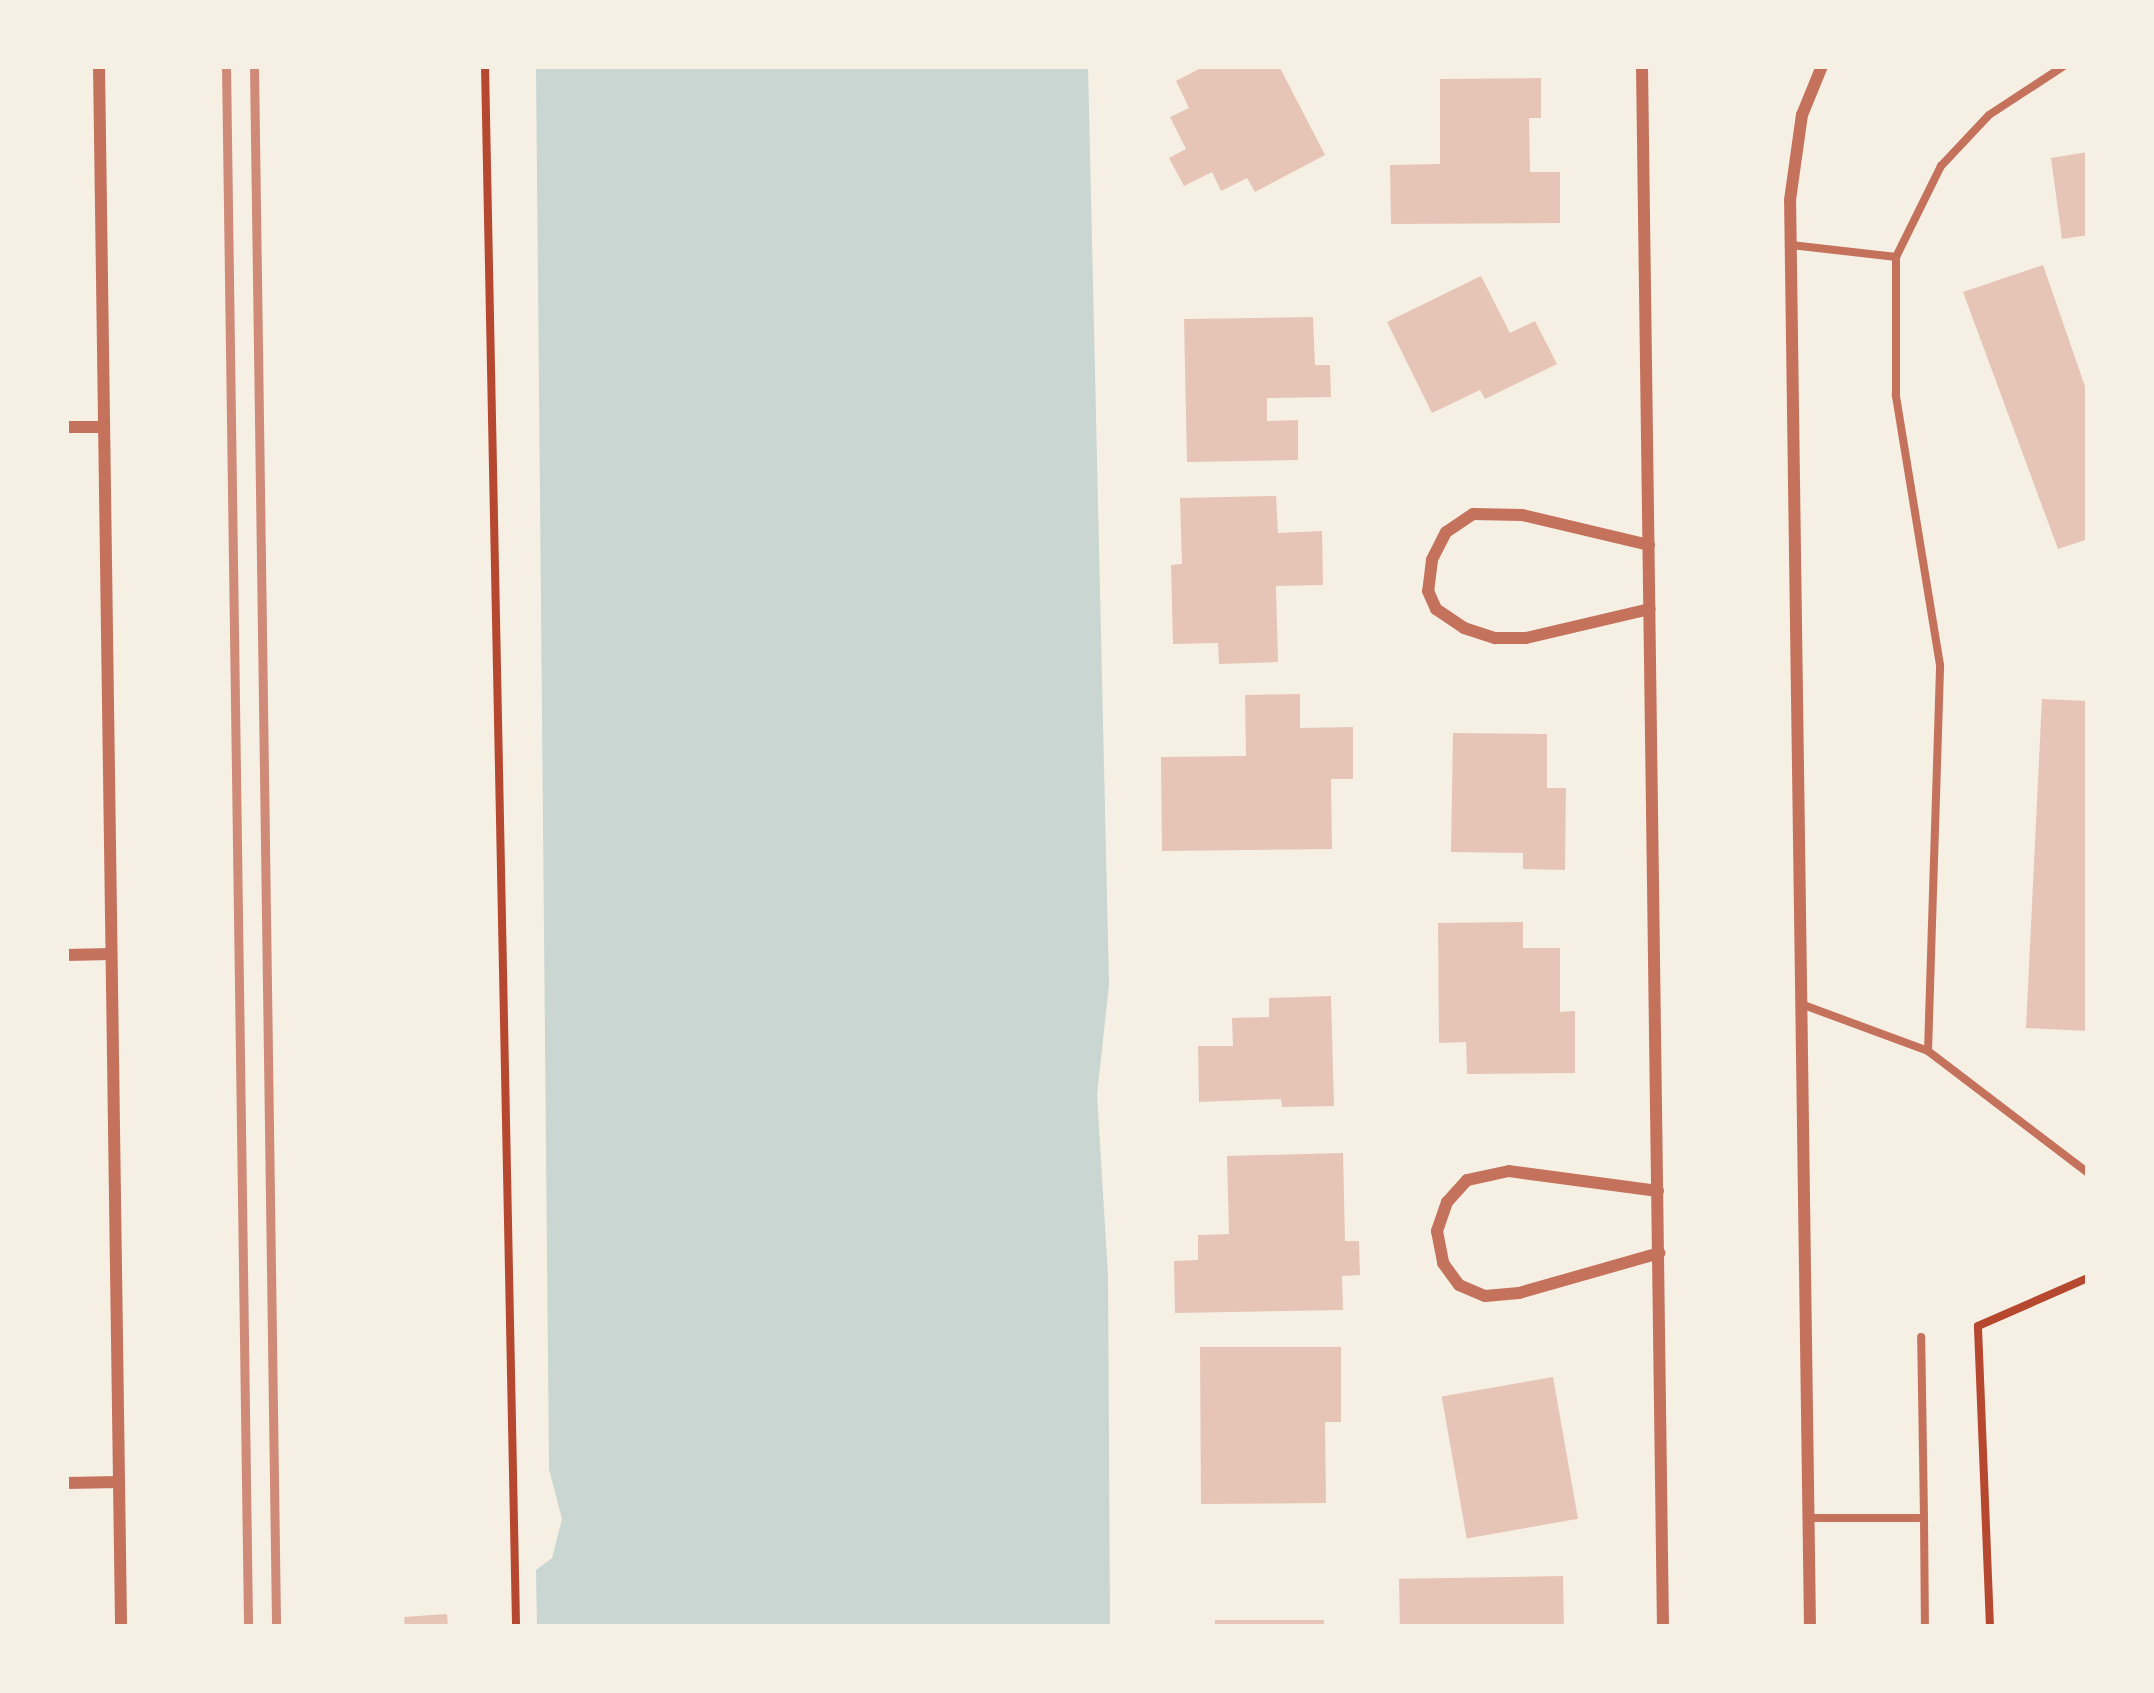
<!DOCTYPE html>
<html>
<head>
<meta charset="utf-8">
<style>
  body { margin:0 }
  #map { position:relative; width:2154px; height:1693px; overflow:hidden; background:#f6efe4; font-family:Mulish,sans-serif }
  div>[style] { position:absolute }
  .water>* { inset:0; background:#c9d6d2 }
  .building>* { inset:0; background:#e6c5b7; transform-origin:0 0 }
  .path>* { height:8px; margin:-4px; padding:0 4px; transform-origin:4px; border-radius:4px; background:#b5482f }
  .service>* { height:8px; margin:-4px; padding:0 4px; transform-origin:4px; border-radius:4px; background:#c5725c }
  .minor>* { height:12px; margin:-6px; padding:0 6px; transform-origin:6px; border-radius:6px; background:#c5725c }
  .rail>* { height:9px; margin:-4.5px; padding:0 4.5px; transform-origin:4.5px; border-radius:4.5px; background:#cf8b77 }
  span { translate:-50% -50%; white-space:nowrap; text-align:center; line-height:1.15; -webkit-text-stroke:12px #f6efe4; paint-order:stroke }
  .frame { position:absolute; inset:0; border:69px solid #f6efe4; pointer-events:none }
</style>
</head>
<body>
<div id="map">
  <div class="water">
    <i style="clip-path:polygon(536px 66px,1088px 66px,1109px 985px,1097px 1095px,1108px 1275px,1110px 1627px,537px 1627px,536px 1570px,552px 1558px,562px 1519px,549px 1469px)"></i>
  </div>
  <div class="building">
    <i style="clip-path:polygon(1205px 66px,1279px 66px,1325px 155px,1255px 192px,1247px 178px,1221px 191px,1212px 172px,1184px 186px,1169px 158px,1186px 149px,1170px 117px,1189px 108px,1176px 81px)"></i>
    <i style="clip-path:polygon(1541px 78px,1541px 118px,1529px 118px,1530px 172px,1560px 172px,1560px 223px,1391px 224px,1390px 165px,1440px 164px,1440px 79px)"></i>
    <i style="clip-path:polygon(2088px 152px,2088px 235px,2062px 239px,2051px 158px)"></i>
    <i style="clip-path:polygon(2043px 265px,2088px 395px,2088px 539px,2058px 549px,1963px 292px)"></i>
    <i style="clip-path:polygon(1481px 276px,1510px 333px,1535px 321px,1557px 364px,1485px 399px,1480px 390px,1432px 413px,1387px 322px)"></i>
    <i style="clip-path:polygon(1313px 317px,1315px 365px,1330px 365px,1331px 397px,1267px 398px,1267px 421px,1298px 420px,1298px 460px,1187px 462px,1184px 319px)"></i>
    <i style="clip-path:polygon(1276px 496px,1278px 533px,1322px 531px,1323px 585px,1276px 586px,1278px 662px,1219px 664px,1218px 643px,1173px 644px,1171px 565px,1182px 564px,1180px 498px)"></i>
    <i style="clip-path:polygon(1300px 694px,1300px 728px,1353px 727px,1353px 779px,1331px 779px,1332px 849px,1162px 851px,1161px 757px,1246px 756px,1245px 695px)"></i>
    <i style="clip-path:polygon(2042px 699px,2088px 701px,2088px 1031px,2026px 1028px)"></i>
    <i style="clip-path:polygon(1453px 733px,1547px 734px,1547px 788px,1566px 788px,1565px 870px,1523px 869px,1523px 853px,1451px 852px)"></i>
    <i style="clip-path:polygon(1523px 922px,1523px 948px,1560px 948px,1560px 1012px,1575px 1011px,1575px 1073px,1467px 1074px,1466px 1042px,1439px 1043px,1438px 923px)"></i>
    <i style="clip-path:polygon(1331px 996px,1334px 1106px,1282px 1107px,1281px 1099px,1199px 1102px,1198px 1046px,1233px 1046px,1232px 1018px,1269px 1017px,1269px 998px)"></i>
    <i style="clip-path:polygon(1343px 1153px,1345px 1241px,1359px 1241px,1360px 1275px,1342px 1276px,1343px 1310px,1175px 1313px,1174px 1261px,1198px 1260px,1198px 1235px,1229px 1234px,1227px 1156px)"></i>
    <i style="clip-path:polygon(1200px 1347px,1341px 1347px,1341px 1422px,1325px 1422px,1326px 1503px,1201px 1504px)"></i>
    <i style="left:1553px;top:1377px;width:144px;height:113px;rotate:80deg"></i>
    <i style="left:1563px;top:1576px;width:51px;height:164px;rotate:89deg"></i>
    <i style="left:447px;top:1614px;width:13px;height:43px;rotate:86deg"></i>
    <i style="left:1215px;top:1620px;width:109px;height:7px"></i>
  </div>
  <div class="path">
    <i style="left:485px;top:66px;width:1561px;rotate:88.86deg"></i>
    <i style="left:1990px;top:1627px;width:301px;rotate:-92.3deg"></i>
    <i style="left:1978px;top:1326px;width:120px;rotate:-23.6deg"></i>
  </div>
  <div class="service">
    <i style="left:1791px;top:245px;width:106px;rotate:6.5deg"></i>
    <i style="left:1896px;top:257px;width:102px;rotate:-63.7deg"></i>
    <i style="left:1941px;top:166px;width:70px;rotate:-46.7deg"></i>
    <i style="left:1989px;top:115px;width:90px;rotate:-33.2deg"></i>
    <i style="left:1801px;top:1004px;width:135px;rotate:20.3deg"></i>
    <i style="left:1928px;top:1051px;width:386px;rotate:-88.2deg"></i>
    <i style="left:1940px;top:665px;width:274px;rotate:-99.3deg"></i>
    <i style="left:1896px;top:395px;width:138px;rotate:-90deg"></i>
    <i style="left:1928px;top:1051px;width:201px;rotate:37.3deg"></i>
    <i style="left:1808px;top:1518px;width:116px"></i>
    <i style="left:1924px;top:1518px;width:181px;rotate:-90.9deg"></i>
    <i style="left:1924px;top:1518px;width:109px;rotate:89.5deg"></i>
  </div>
  <div class="minor">
    <i style="left:99px;top:66px;width:1561px;rotate:89.19deg"></i>
    <i style="left:1642px;top:66px;width:1561px;rotate:89.23deg"></i>
    <i style="left:66px;top:427px;width:38px"></i>
    <i style="left:1649px;top:545px;width:130px;rotate:-166.7deg"></i>
    <i style="left:1522px;top:515px;width:49px;rotate:-178.8deg"></i>
    <i style="left:1473px;top:514px;width:32px;rotate:146deg"></i>
    <i style="left:1446px;top:532px;width:31px;rotate:117deg"></i>
    <i style="left:1432px;top:560px;width:31px;rotate:97deg"></i>
    <i style="left:1428px;top:591px;width:20px;rotate:66deg"></i>
    <i style="left:1436px;top:609px;width:34px;rotate:34deg"></i>
    <i style="left:1464px;top:628px;width:33px;rotate:18deg"></i>
    <i style="left:1495px;top:638px;width:31px"></i>
    <i style="left:1526px;top:638px;width:127px;rotate:-13.2deg"></i>
    <i style="left:66px;top:955px;width:45px;rotate:-1.3deg"></i>
    <i style="left:1658px;top:1191px;width:150px;rotate:-172.4deg"></i>
    <i style="left:1509px;top:1171px;width:43px;rotate:167.9deg"></i>
    <i style="left:1467px;top:1180px;width:30px;rotate:132deg"></i>
    <i style="left:1447px;top:1202px;width:31px;rotate:109deg"></i>
    <i style="left:1437px;top:1231px;width:33px;rotate:79deg"></i>
    <i style="left:1443px;top:1263px;width:27px;rotate:54deg"></i>
    <i style="left:1459px;top:1285px;width:28px;rotate:23deg"></i>
    <i style="left:1485px;top:1296px;width:34px;rotate:-5deg"></i>
    <i style="left:1519px;top:1293px;width:146px;rotate:-15.9deg"></i>
    <i style="left:66px;top:1483px;width:53px;rotate:-1.1deg"></i>
    <i style="left:1810px;top:1627px;width:1427px;rotate:-90.8deg"></i>
    <i style="left:1790px;top:200px;width:86px;rotate:-82deg"></i>
    <i style="left:1802px;top:115px;width:53px;rotate:-67.8deg"></i>
  </div>
  <div class="rail">
    <i style="left:226px;top:66px;width:1561px;rotate:89.19deg"></i>
    <i style="left:254px;top:66px;width:1561px;rotate:89.19deg"></i>
  </div>
  <div class="frame"></div>
</div>
</body>
</html>
